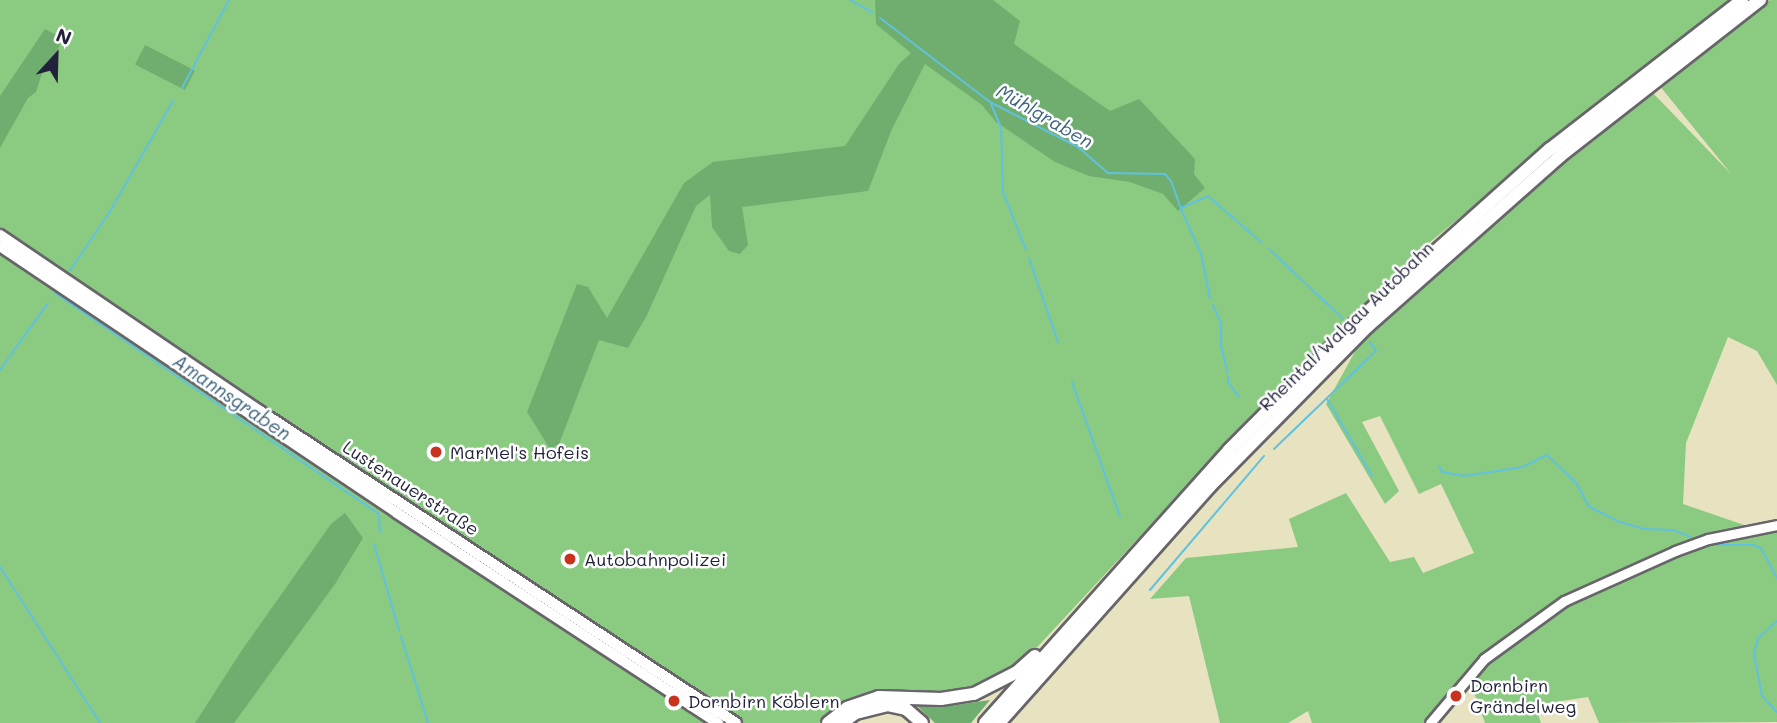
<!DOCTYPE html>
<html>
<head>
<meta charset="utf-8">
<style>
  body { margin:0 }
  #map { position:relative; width:1777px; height:723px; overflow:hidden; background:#e7e2c0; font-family:Mali,sans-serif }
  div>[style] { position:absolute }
  .green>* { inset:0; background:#8bca81 }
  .forest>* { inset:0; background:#70ae6f; transform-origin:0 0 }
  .stream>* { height:2px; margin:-1px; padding:0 1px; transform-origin:1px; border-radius:1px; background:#60c2de }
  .roads { filter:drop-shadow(2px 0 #67656a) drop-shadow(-2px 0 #67656a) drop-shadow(0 2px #67656a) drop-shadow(0 -2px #67656a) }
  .tertiary>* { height:9px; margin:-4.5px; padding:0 4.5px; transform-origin:4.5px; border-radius:4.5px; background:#fff }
  .primary>* { height:10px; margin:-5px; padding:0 5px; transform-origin:5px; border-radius:5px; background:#fff }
  .motorway>* { height:12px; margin:-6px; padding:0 6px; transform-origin:6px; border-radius:6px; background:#fff }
  .dots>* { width:19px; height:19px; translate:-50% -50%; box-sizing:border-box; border:4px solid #fff; border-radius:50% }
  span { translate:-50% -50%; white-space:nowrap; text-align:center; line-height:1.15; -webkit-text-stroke:5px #fff; paint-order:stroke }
  .street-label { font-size:18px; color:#22223b }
  .poi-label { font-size:18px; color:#22223b }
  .left { translate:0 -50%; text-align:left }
  .water-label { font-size:19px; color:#3b627c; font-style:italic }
  .north { position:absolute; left:21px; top:21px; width:70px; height:70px; -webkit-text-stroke:5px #fff; paint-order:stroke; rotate:22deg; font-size:19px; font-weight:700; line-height:28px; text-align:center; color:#22223b }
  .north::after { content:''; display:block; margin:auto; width:24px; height:32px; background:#22223b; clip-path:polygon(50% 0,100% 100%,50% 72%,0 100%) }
</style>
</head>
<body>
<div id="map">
  <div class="green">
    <i style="clip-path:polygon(0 0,1731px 0,1636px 72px,1418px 252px,1238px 431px,1029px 656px,996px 678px,961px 692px,874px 691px,838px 702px,819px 723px,0 723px)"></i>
    <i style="clip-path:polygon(1770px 0,1777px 0,1777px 385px,1757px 351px,1728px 337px,1686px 443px,1683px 504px,1747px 526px,1777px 524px,1777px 722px,1599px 723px,1588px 697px,1535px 705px,1541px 723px,1485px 723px,1469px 679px,1433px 723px,1312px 723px,1308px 711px,1288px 723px,1220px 723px,1189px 596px,1150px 599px,1186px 558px,1298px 547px,1289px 519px,1346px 493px,1390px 562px,1414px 557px,1423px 573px,1474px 553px,1441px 484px,1419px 494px,1380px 416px,1362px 422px,1399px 491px,1385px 504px,1326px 404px,1357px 348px,1376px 329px,1479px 232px,1651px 91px,1732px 175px,1659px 85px)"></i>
  </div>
  <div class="forest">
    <i style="clip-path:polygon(875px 0,993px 0,1020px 21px,1014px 44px,1110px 111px,1139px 99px,1195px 159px,1194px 174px,1205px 188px,1178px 211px,1163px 194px,1130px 182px,1089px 176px,1055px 162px,996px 122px,982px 105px,925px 64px,892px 129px,868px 191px,742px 207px,748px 245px,740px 254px,729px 251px,712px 227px,710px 195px,696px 206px,647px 315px,628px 348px,599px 340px,559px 444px,550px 449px,527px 412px,577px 284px,588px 287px,607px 318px,684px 183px,713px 162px,845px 146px,899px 64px,911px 53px,876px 24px)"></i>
    <i style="clip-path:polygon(45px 29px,62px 38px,57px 53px,43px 70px,36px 92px,28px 98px,0 148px,0 96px)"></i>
    <i style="left:145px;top:45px;width:56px;height:22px;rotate:27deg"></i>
    <i style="clip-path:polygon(345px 513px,363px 538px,335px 584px,234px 723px,195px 723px,242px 650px,331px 524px)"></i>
    <i style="clip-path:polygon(990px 700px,971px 723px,935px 723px,915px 704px,949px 706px)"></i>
  </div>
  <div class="stream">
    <i style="left:850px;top:0;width:26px;rotate:29deg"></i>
    <i style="left:880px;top:18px;width:138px;rotate:37.4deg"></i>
    <i style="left:990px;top:102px;width:99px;rotate:27.1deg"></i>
    <i style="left:1078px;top:147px;width:40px;rotate:41deg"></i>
    <i style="left:1108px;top:173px;width:57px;rotate:1deg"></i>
    <i style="left:1165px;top:174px;width:9px;rotate:49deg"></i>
    <i style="left:1171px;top:181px;width:29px;rotate:70deg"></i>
    <i style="left:1181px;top:208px;width:30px;rotate:-24deg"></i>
    <i style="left:1208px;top:196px;width:70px;rotate:41deg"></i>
    <i style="left:182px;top:88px;width:100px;rotate:-61.9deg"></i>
    <i style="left:991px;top:104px;width:25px;rotate:67deg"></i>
    <i style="left:1001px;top:127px;width:65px;rotate:88.2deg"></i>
    <i style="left:1003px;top:192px;width:62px;rotate:68.4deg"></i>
    <i style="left:1181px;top:209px;width:49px;rotate:66deg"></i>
    <i style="left:1201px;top:254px;width:45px;rotate:78.4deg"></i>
    <i style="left:1269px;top:249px;width:102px;rotate:43.4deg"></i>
    <i style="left:1029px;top:258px;width:89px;rotate:71deg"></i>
    <i style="left:69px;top:272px;width:71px;rotate:-55.9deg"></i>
    <i style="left:109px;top:213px;width:129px;rotate:-60.3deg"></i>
    <i style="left:55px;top:293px;width:392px;rotate:34.3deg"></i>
    <i style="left:379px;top:514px;width:18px;rotate:87deg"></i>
    <i style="left:1213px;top:305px;width:21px;rotate:67deg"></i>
    <i style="left:1221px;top:324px;width:21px;rotate:90deg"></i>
    <i style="left:1221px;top:345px;width:28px;rotate:77deg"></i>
    <i style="left:0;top:370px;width:82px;rotate:-54.4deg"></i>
    <i style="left:1228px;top:377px;width:5px;rotate:90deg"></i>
    <i style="left:1228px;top:382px;width:19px;rotate:54deg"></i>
    <i style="left:1072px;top:382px;width:143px;rotate:70.4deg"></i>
    <i style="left:1327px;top:399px;width:89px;rotate:59.7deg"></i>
    <i style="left:1274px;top:449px;width:141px;rotate:-43.9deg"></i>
    <i style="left:1376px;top:351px;width:11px;rotate:-124deg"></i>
    <i style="left:1439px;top:466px;width:7px;rotate:63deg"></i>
    <i style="left:1442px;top:472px;width:22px;rotate:10deg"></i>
    <i style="left:1464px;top:476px;width:60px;rotate:-8.7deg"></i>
    <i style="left:1523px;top:467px;width:27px;rotate:-27deg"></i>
    <i style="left:1547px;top:455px;width:42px;rotate:44deg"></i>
    <i style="left:1577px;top:484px;width:25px;rotate:63deg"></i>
    <i style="left:1588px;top:506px;width:36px;rotate:27deg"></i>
    <i style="left:1620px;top:522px;width:25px;rotate:16deg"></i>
    <i style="left:1644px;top:529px;width:29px;rotate:2deg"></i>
    <i style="left:1673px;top:530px;width:19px;rotate:21deg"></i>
    <i style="left:374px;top:544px;width:90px;rotate:73.8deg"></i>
    <i style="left:1712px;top:545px;width:41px"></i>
    <i style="left:1753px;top:545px;width:9px;rotate:21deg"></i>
    <i style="left:1761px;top:548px;width:34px;rotate:62deg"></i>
    <i style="left:0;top:567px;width:185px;rotate:57.3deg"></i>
    <i style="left:1150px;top:590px;width:176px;rotate:-49.6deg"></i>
    <i style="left:1777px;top:621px;width:25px;rotate:138deg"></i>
    <i style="left:1758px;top:638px;width:16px;rotate:104deg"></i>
    <i style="left:1754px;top:654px;width:43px;rotate:79.2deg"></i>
    <i style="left:1762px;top:696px;width:22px;rotate:47deg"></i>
    <i style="left:401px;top:636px;width:91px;rotate:72.8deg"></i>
  </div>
  <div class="roads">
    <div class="tertiary">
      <i style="left:1430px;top:723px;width:84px;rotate:-49.8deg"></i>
      <i style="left:1484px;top:659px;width:99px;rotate:-35.9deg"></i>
      <i style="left:1564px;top:601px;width:122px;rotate:-24.2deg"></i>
      <i style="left:1675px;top:551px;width:35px;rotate:-20deg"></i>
      <i style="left:1708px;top:539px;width:70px;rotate:-11.5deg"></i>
    </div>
    <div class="primary">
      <i style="left:0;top:235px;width:314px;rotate:34.1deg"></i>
      <i style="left:260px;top:411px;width:569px;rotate:33.24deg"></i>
      <i style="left:0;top:246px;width:478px;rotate:33.9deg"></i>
      <i style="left:397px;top:513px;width:384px;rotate:33.2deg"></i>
    </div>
    <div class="motorway">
      <i style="left:828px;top:723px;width:24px;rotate:-38deg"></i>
      <i style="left:847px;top:708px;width:34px;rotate:-19deg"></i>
      <i style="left:879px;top:697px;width:62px;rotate:1.8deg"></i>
      <i style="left:941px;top:699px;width:33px;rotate:-9deg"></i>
      <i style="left:974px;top:694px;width:48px;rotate:-27.1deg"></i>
      <i style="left:1017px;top:672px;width:24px;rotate:-42deg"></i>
      <i style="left:842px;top:723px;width:17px;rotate:-36deg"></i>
      <i style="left:856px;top:713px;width:32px;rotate:-14deg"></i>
      <i style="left:887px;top:705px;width:19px;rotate:12deg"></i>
      <i style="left:906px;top:709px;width:21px;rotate:41deg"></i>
      <i style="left:985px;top:723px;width:366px;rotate:-48.2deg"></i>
      <i style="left:1229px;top:450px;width:176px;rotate:-45.2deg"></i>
      <i style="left:1353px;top:325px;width:264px;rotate:-41.8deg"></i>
      <i style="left:1550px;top:149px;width:243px;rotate:-37.8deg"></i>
      <i style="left:999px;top:723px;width:317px;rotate:-48.3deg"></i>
      <i style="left:1210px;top:486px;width:225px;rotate:-45.4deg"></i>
      <i style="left:1368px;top:326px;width:256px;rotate:-41.5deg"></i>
      <i style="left:1560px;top:156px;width:254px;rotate:-38deg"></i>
    </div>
  </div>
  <div class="dots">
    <i style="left:436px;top:452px;background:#c8321e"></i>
    <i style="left:570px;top:559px;background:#c8321e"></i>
    <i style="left:1456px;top:696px;background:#c8321e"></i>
    <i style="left:674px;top:701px;background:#c8321e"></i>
  </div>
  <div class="street-label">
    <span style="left:1346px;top:326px;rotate:-44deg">Rheintal/Walgau Autobahn</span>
    <span style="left:411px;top:488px;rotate:33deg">Lustenauerstraße</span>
  </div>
  <div class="poi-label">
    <span class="left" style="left:450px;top:452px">MarMel's Hofeis</span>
    <span class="left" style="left:584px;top:559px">Autobahnpolizei</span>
    <span class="left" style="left:1470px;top:696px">Dornbirn<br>Grändelweg</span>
    <span class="left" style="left:688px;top:701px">Dornbirn Köblern</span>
  </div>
  <div class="water-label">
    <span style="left:1045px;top:116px;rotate:30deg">Mühlgraben</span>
    <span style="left:232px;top:397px;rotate:34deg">Amannsgraben</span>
  </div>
  <div class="north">N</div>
</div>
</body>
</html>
